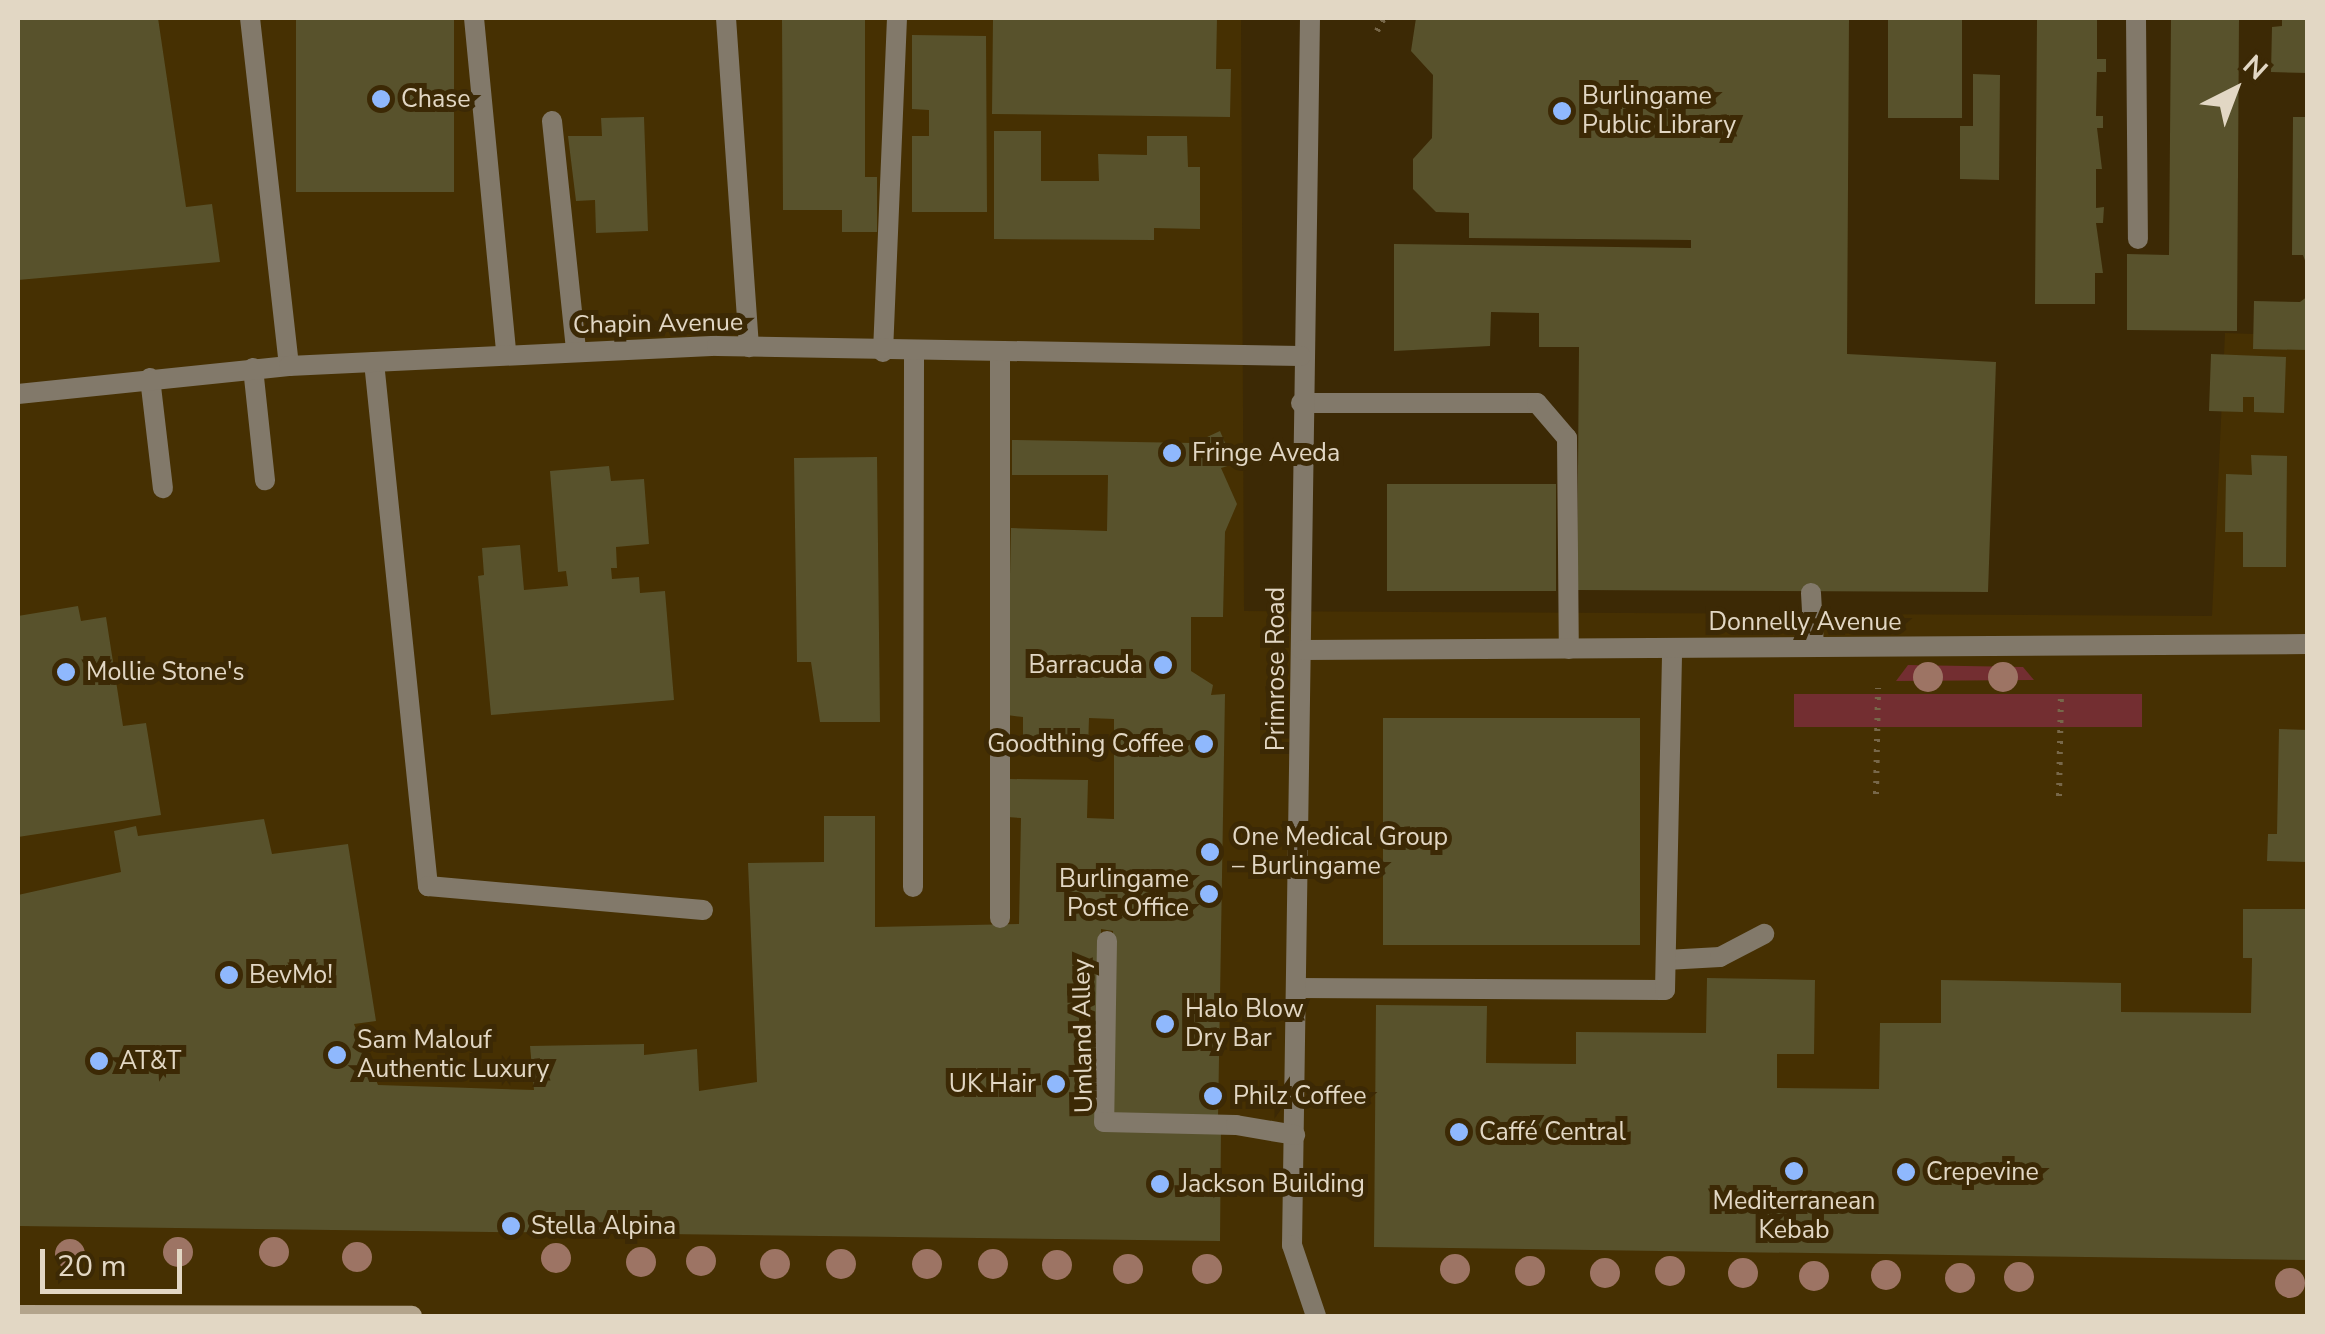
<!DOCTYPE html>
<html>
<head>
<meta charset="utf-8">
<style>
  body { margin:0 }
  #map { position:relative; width:2325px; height:1334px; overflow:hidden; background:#3c2905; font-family:"Nunito Sans",sans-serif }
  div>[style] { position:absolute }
  .built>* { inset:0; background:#463002 }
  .green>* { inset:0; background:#732e31; transform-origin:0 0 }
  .building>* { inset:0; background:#58522c; transform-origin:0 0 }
  .path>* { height:6px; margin-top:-3px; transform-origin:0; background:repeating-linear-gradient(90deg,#776749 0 2.5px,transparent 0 10.5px) }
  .lane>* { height:20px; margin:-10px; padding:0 10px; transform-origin:10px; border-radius:10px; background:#82796a }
  .street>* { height:20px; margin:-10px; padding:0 10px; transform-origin:10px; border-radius:10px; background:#82796a }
  .secondary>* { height:20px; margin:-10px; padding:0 10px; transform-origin:10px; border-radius:10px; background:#b3a48c }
  .trees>* { width:30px; height:30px; margin:-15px; border-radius:50%; background:#9d7464 }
  .dots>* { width:28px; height:28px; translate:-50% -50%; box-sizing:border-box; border:5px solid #3c2905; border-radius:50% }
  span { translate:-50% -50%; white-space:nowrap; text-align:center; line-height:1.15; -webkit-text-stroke:10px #3c2905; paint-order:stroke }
  .poi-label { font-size:25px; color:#e2d7c4 }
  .left { translate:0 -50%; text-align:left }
  .right { translate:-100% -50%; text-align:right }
  .street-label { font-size:25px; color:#e2d7c4 }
  .frame { position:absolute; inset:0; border:20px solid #e2d7c4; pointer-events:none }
  .north { position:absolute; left:2185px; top:40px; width:100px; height:100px; -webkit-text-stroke:8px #3c2905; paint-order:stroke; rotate:42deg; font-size:28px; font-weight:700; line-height:40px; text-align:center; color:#e2d7c4 }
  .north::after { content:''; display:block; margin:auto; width:35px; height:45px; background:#e2d7c4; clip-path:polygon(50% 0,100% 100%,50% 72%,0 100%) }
  .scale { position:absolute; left:40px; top:1249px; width:142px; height:45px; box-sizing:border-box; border:5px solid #e2d7c4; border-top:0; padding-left:12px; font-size:30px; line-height:35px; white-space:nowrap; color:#e2d7c4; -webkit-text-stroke:8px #3c2905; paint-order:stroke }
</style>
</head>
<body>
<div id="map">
  <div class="built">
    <i style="clip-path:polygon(18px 18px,1241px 18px,1244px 611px,2212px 616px,2225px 333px,2307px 336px,2307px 1316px,18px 1316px)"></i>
  </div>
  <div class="green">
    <i style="clip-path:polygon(1908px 665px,2023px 667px,2034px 680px,1896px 681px)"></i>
    <i style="left:1794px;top:694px;width:348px;height:33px"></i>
  </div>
  <div class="building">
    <i style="clip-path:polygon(18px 18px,158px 18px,186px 207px,212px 204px,220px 262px,18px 280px)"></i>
    <i style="left:296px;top:18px;width:158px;height:174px"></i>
    <i style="clip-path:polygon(782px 18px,865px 18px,865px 177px,877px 177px,877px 232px,842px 232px,842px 210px,783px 210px)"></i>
    <i style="clip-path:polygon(993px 18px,1217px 18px,1216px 69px,1231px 69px,1230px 117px,992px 114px)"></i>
    <i style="clip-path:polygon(1416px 18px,1849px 18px,1847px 354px,1996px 362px,1988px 592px,1577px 590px,1579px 347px,1539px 347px,1539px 313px,1491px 312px,1490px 346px,1394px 351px,1394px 244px,1691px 248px,1691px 240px,1469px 238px,1469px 213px,1436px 212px,1413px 189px,1413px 159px,1432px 138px,1433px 75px,1411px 51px)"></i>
    <i style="left:1888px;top:18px;width:74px;height:100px"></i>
    <i style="clip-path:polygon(2037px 18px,2097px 18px,2097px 59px,2106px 59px,2106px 72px,2097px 72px,2096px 116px,2103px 116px,2103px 128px,2097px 128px,2102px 169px,2096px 169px,2096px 208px,2104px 207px,2103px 223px,2096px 223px,2103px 273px,2095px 273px,2095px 304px,2035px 304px)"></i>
    <i style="clip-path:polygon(2171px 18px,2239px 18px,2237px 331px,2127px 330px,2127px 254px,2169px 255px)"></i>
    <i style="clip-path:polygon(2282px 18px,2308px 18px,2308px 73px,2271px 72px,2272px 27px,2282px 26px)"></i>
    <i style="clip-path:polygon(912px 35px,986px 36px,987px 212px,912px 212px,912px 136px,929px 136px,929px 110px,912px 109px)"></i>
    <i style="clip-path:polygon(1973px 74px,2000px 75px,1999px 180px,1960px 179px,1960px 126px,1973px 126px)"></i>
    <i style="clip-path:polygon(644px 117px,648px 231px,596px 233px,595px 200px,576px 201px,568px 136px,602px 136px,601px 118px)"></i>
    <i style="clip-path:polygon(2293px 117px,2308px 117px,2308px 269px,2303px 255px,2292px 255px)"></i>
    <i style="clip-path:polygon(994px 131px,1041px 131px,1041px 181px,1099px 181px,1098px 154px,1147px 155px,1147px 136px,1187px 136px,1188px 167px,1200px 167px,1200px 229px,1154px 228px,1154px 240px,994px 239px)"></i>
    <i style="clip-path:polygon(2308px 296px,2308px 350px,2253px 349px,2254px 301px,2300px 302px)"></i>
    <i style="clip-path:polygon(2211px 354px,2286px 357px,2284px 413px,2254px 412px,2254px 397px,2243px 397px,2243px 412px,2209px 411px)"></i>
    <i style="clip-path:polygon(1220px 431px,1234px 464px,1221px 468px,1237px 504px,1225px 532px,1223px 617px,1191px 617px,1191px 671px,1213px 685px,1211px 695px,1225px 694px,1218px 1120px,1109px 1117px,1113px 931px,1101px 929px,1101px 1126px,1221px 1129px,1220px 1241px,18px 1226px,18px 895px,121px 872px,114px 831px,136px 826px,138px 836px,264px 819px,272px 854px,348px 844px,376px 1021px,354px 1024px,378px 1085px,534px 1090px,530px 1046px,644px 1044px,644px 1055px,697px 1049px,699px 1091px,757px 1082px,748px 863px,824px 862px,824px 816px,875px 816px,875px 927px,1019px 924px,1021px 818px,1007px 817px,1008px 779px,1088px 780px,1087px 818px,1114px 819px,1114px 719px,1089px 718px,1088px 750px,1023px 749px,1023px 717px,1007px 715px,1011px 528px,1107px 531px,1108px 475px,1012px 475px,1012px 440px,1194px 443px)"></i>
    <i style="clip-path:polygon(2251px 455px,2287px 456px,2286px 567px,2243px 567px,2243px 532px,2225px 532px,2226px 474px,2252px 475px)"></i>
    <i style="clip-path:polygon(877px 457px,880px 722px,820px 722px,811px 662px,797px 662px,794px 458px)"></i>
    <i style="clip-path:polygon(609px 466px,611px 481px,644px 479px,649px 544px,616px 547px,617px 568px,611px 568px,612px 579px,639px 577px,640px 593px,665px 591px,674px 700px,491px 715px,478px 576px,484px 575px,482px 548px,520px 545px,524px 590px,568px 586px,566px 571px,558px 572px,550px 471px)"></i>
    <i style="left:1387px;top:484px;width:169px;height:107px"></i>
    <i style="clip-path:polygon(78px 606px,81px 621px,106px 617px,123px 726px,146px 723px,161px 815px,18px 837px,18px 616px)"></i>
    <i style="left:1383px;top:718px;width:257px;height:227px"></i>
    <i style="clip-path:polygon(2279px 729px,2308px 730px,2308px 862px,2267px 861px,2268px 834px,2277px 834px)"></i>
    <i style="clip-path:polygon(2243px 909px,2308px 909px,2308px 1260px,1374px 1247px,1376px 1005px,1487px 1006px,1486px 1063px,1576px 1064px,1576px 1032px,1706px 1033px,1707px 978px,1815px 980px,1814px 1054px,1777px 1054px,1777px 1088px,1879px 1089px,1880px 1023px,1941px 1023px,1941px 980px,2121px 983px,2121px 1012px,2251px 1013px,2252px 958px,2243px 958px)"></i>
  </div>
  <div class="path">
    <i style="left:1377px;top:31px;width:15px;rotate:-62deg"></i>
    <i style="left:1876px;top:794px;width:106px;rotate:-88.9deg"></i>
    <i style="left:2059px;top:796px;width:105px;rotate:-88.9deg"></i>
  </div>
  <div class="lane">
    <i style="left:250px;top:18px;width:350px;rotate:83.6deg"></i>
    <i style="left:474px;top:18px;width:336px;rotate:84.5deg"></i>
    <i style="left:726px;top:18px;width:330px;rotate:86deg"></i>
    <i style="left:2136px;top:18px;width:221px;rotate:89.5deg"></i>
    <i style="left:552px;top:121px;width:231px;rotate:84deg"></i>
    <i style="left:883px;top:352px;width:334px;rotate:-87.6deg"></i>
    <i style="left:374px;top:362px;width:527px;rotate:84.12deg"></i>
    <i style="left:428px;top:886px;width:276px;rotate:5deg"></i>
    <i style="left:253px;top:368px;width:113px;rotate:83.9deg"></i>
    <i style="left:150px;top:378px;width:111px;rotate:83.3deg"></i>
    <i style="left:1301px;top:403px;width:236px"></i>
    <i style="left:1537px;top:403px;width:46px;rotate:49.4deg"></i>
    <i style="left:1567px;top:438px;width:211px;rotate:89.5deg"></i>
    <i style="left:1811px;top:593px;width:54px;rotate:86.8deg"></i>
    <i style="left:913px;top:887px;width:535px;rotate:-89.89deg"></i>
    <i style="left:1000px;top:918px;width:566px;rotate:-90deg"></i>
    <i style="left:1666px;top:960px;width:54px;rotate:-3.2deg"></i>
    <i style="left:1720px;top:957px;width:50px;rotate:-27.6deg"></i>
    <i style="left:1297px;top:988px;width:368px;rotate:0.3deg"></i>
    <i style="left:1665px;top:990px;width:342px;rotate:-88.8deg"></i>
  </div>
  <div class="street">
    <i style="left:1310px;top:18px;width:1227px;rotate:90.84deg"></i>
    <i style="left:1292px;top:1245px;width:75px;rotate:71.3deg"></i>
    <i style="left:18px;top:394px;width:272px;rotate:-5.9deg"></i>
    <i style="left:289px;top:366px;width:428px;rotate:-2.7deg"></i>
    <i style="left:717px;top:346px;width:584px;rotate:0.98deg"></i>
    <i style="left:1302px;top:650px;width:1006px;rotate:-0.34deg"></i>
    <i style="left:1107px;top:941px;width:181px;rotate:90.9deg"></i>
    <i style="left:1104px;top:1122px;width:132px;rotate:1.3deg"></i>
    <i style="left:1236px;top:1125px;width:60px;rotate:9.6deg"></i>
  </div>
  <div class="secondary">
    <i style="left:18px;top:1315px;width:394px;rotate:0.1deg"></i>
  </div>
  <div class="trees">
    <i style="left:1928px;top:677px"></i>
    <i style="left:2003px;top:677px"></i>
    <i style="left:178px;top:1252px"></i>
    <i style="left:274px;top:1252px"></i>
    <i style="left:70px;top:1254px"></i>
    <i style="left:357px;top:1257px"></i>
    <i style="left:556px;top:1258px"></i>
    <i style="left:701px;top:1261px"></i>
    <i style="left:641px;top:1262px"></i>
    <i style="left:775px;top:1264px"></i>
    <i style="left:841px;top:1264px"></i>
    <i style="left:927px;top:1264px"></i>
    <i style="left:993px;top:1264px"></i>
    <i style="left:1057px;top:1265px"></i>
    <i style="left:1128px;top:1269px"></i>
    <i style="left:1207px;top:1269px"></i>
    <i style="left:1455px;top:1269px"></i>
    <i style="left:1530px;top:1271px"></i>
    <i style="left:1670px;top:1271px"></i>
    <i style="left:1605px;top:1273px"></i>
    <i style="left:1743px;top:1273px"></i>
    <i style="left:1886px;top:1275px"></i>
    <i style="left:1814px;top:1276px"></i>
    <i style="left:2019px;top:1277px"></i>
    <i style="left:1960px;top:1278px"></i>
    <i style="left:2290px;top:1283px"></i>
  </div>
  <div class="dots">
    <i style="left:381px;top:99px;background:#8fb8fd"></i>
    <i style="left:1562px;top:111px;background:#8fb8fd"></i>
    <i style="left:1172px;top:453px;background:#8fb8fd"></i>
    <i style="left:1163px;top:665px;background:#8fb8fd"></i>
    <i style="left:66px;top:672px;background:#8fb8fd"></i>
    <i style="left:1204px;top:744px;background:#8fb8fd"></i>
    <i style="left:1210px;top:852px;background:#8fb8fd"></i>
    <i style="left:1209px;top:894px;background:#8fb8fd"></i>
    <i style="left:229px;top:975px;background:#8fb8fd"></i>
    <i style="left:1165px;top:1024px;background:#8fb8fd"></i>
    <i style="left:337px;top:1055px;background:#8fb8fd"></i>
    <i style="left:99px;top:1061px;background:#8fb8fd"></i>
    <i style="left:1056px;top:1084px;background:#8fb8fd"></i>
    <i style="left:1213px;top:1096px;background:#8fb8fd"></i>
    <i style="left:1459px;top:1132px;background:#8fb8fd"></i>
    <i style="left:1794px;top:1171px;background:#8fb8fd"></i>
    <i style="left:1906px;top:1172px;background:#8fb8fd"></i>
    <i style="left:1160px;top:1184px;background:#8fb8fd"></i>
    <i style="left:511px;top:1226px;background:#8fb8fd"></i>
  </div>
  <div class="poi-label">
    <span class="left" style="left:1582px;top:111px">Burlingame<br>Public Library</span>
    <span class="left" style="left:401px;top:99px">Chase</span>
    <span class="left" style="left:1192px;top:453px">Fringe Aveda</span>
    <span class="right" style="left:1143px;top:665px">Barracuda</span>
    <span class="left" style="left:86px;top:672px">Mollie Stone's</span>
    <span class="right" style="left:1184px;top:744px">Goodthing Coffee</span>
    <span class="left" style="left:1232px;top:852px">One Medical Group<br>– Burlingame</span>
    <span class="right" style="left:1189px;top:894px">Burlingame<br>Post Office</span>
    <span class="left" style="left:249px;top:975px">BevMo!</span>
    <span class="left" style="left:1185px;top:1024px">Halo Blow<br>Dry Bar</span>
    <span class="left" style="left:357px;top:1055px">Sam Malouf<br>Authentic Luxury</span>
    <span class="left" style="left:119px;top:1061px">AT&amp;T</span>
    <span class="right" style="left:1036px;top:1084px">UK Hair</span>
    <span class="left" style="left:1233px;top:1096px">Philz Coffee</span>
    <span class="left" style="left:1479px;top:1132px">Caffé Central</span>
    <span class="left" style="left:1926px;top:1172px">Crepevine</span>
    <span class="left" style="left:1180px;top:1184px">Jackson Building</span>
    <span style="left:1794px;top:1216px">Mediterranean<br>Kebab</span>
    <span class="left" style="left:531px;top:1226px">Stella Alpina</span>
  </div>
  <div class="street-label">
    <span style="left:658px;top:324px;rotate:-1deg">Chapin Avenue</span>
    <span style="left:1805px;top:622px">Donnelly Avenue</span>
    <span style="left:1276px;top:669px;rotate:-90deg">Primrose Road</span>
    <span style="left:1083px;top:1036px;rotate:-91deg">Umland Alley</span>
  </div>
  <div class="frame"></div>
  <div class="north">N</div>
  <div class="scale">20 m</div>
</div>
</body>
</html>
